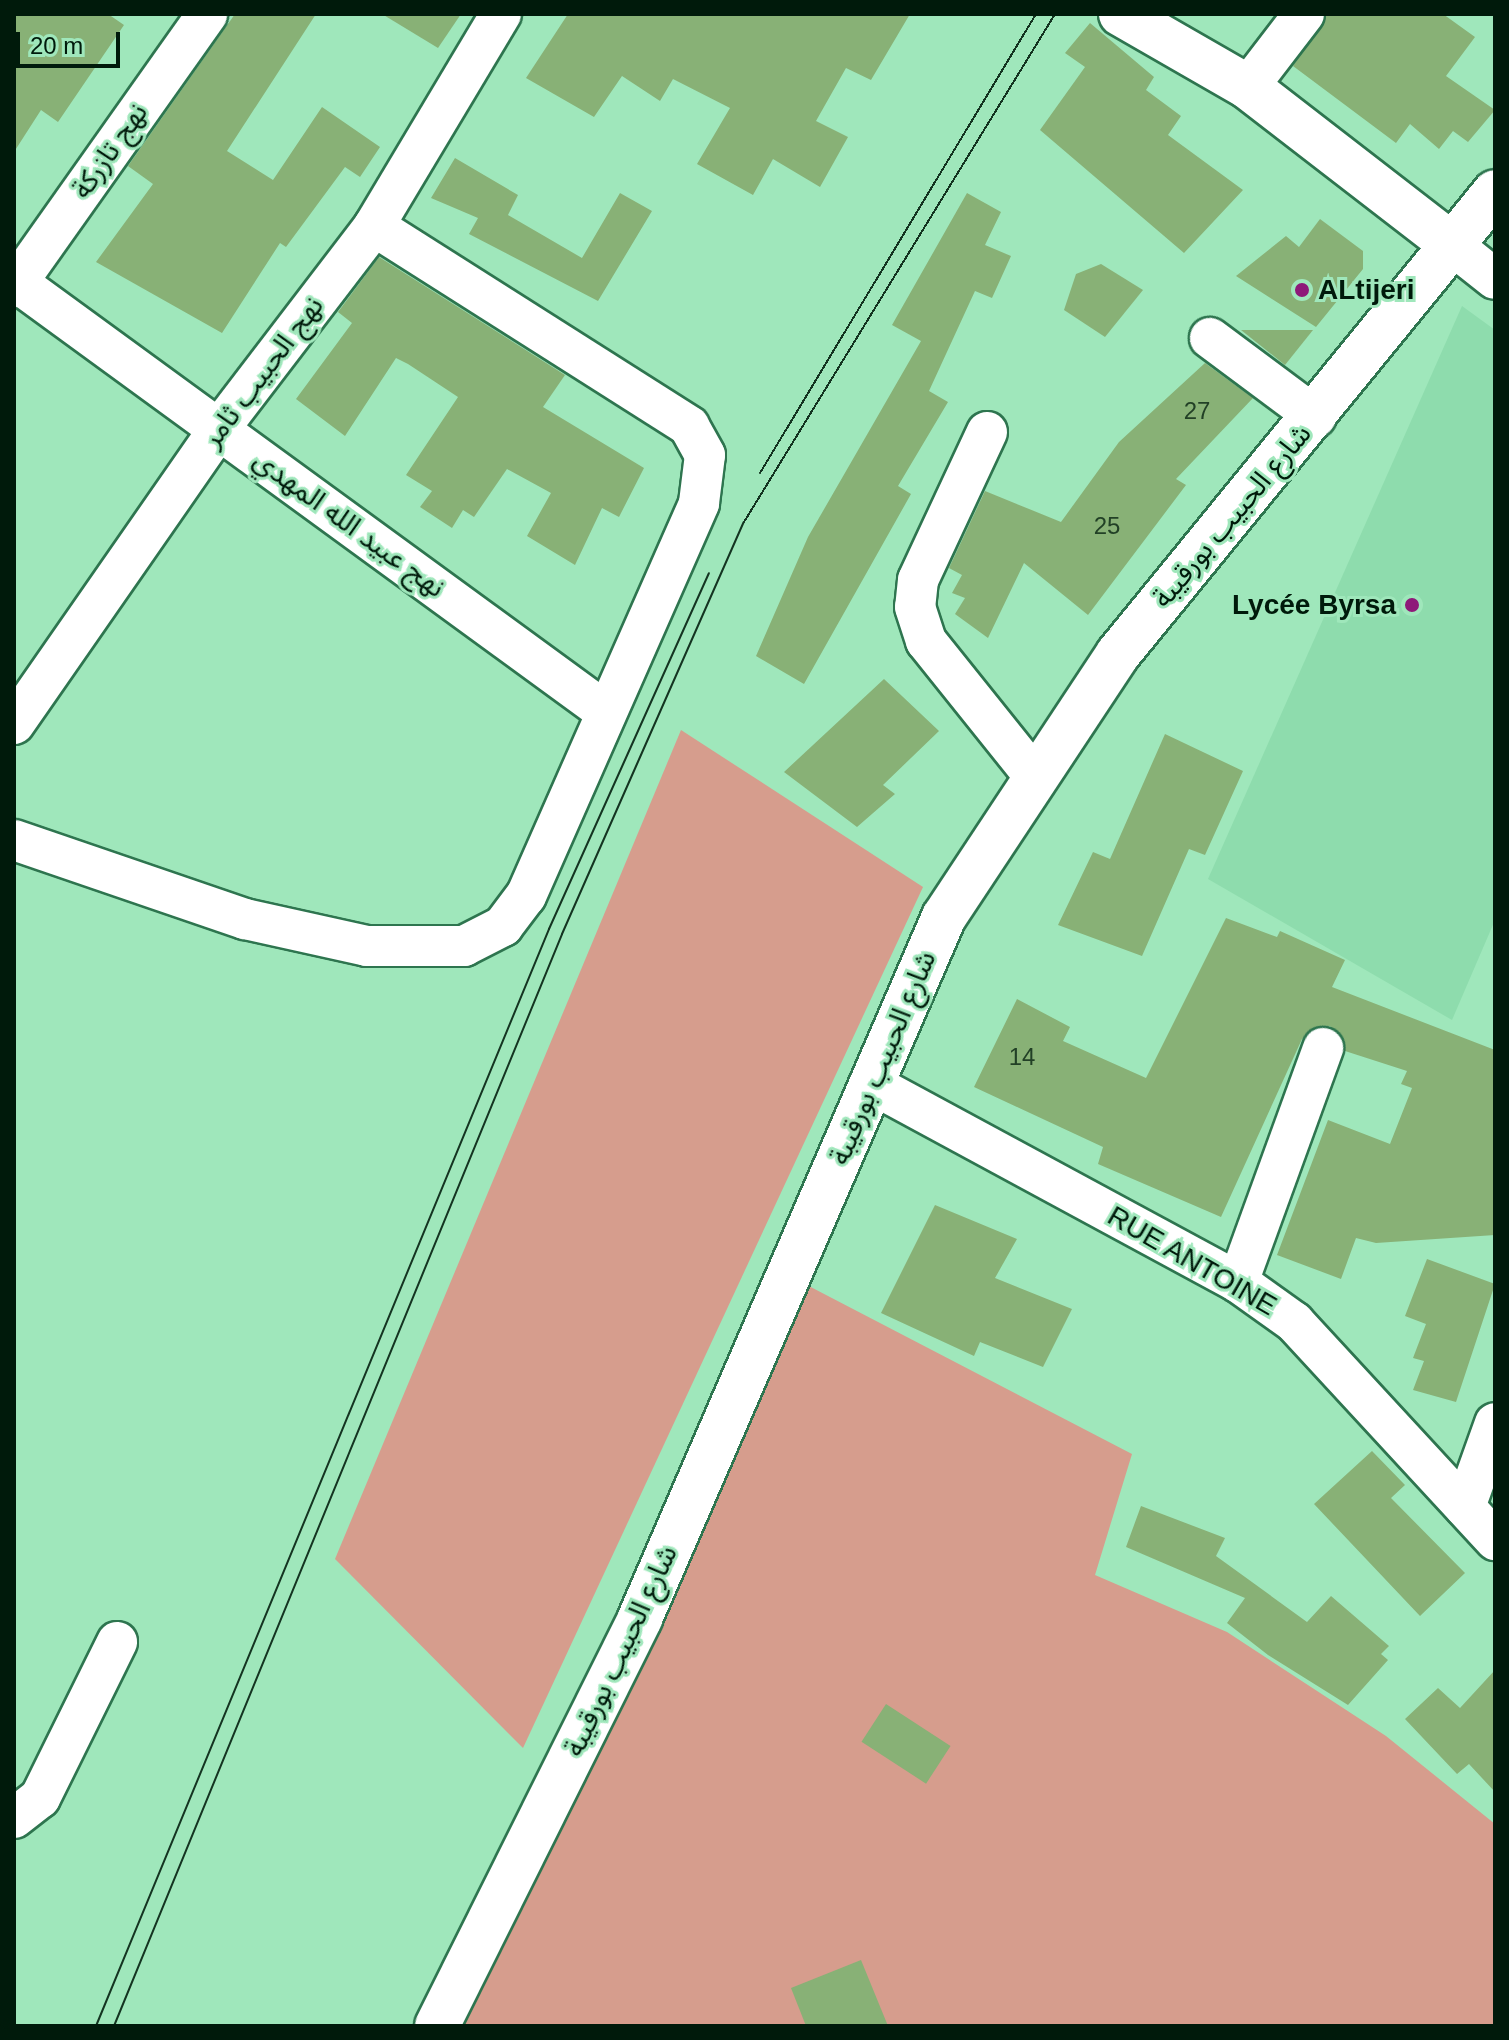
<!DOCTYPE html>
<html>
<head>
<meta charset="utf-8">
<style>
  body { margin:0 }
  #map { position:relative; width:1509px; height:2040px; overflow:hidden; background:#9fe7bb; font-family:Helvetica,"Noto Sans Arabic",sans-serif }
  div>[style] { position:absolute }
  .built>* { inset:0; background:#8edcad }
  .green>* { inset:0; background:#d69d8d }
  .building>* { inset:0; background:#88b176; transform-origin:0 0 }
  .roads { filter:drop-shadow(2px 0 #2e754f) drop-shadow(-2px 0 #2e754f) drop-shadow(0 2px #2e754f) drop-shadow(0 -2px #2e754f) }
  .minor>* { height:40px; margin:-20px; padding:0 20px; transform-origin:20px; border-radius:20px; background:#fff }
  .tertiary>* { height:44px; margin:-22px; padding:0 22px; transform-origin:22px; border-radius:22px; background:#fff }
  .secondary>* { height:44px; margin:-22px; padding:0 22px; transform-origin:22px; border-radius:22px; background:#fff }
  .tram>* { height:2px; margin:-1px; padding:0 1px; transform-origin:1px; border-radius:1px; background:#143421 }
  .dots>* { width:22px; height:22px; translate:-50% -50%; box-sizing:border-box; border:4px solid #9fe7bb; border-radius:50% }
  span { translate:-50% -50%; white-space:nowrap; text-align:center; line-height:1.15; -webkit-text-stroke:6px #9fe7bb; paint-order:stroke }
  .number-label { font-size:24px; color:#224026 }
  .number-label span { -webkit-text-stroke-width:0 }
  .street-label { font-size:28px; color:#001a0b }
  .poi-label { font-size:28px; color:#001a0b; font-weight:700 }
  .left { translate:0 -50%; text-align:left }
  .right { translate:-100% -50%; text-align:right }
  .frame { position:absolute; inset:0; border:16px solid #001a0b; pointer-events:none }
  .scale { position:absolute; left:16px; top:32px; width:104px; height:36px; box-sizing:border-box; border:4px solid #001a0b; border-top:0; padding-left:10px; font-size:24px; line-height:28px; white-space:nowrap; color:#001a0b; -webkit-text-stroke:6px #9fe7bb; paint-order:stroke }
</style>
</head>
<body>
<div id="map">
  <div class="built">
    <i style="clip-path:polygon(1462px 306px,1495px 330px,1495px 920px,1452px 1020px,1208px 879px)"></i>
  </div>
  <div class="green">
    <i style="clip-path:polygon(681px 730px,923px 887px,523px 1748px,335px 1559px)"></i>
    <i style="clip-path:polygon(803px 1283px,1132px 1454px,1095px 1575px,1227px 1632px,1386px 1736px,1495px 1824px,1495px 2026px,445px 2026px)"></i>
  </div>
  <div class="building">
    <i style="clip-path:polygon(14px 14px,108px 14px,124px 25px,58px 122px,41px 110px,14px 152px)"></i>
    <i style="clip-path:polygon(235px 14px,316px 14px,227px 151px,273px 180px,322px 107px,380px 147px,360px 177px,345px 167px,286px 247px,280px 243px,222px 333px,96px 262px,153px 184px,128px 166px)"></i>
    <i style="clip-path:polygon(382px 14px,461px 14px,438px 48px)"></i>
    <i style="clip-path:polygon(568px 14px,910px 14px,871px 80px,846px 68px,816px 121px,848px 137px,820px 187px,773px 159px,753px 195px,697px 164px,730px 108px,673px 79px,660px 101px,622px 76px,594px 117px,526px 78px)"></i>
    <i style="clip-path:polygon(1327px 14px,1443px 14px,1475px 37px,1446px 76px,1495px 110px,1468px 142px,1453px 131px,1439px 149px,1410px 124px,1396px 143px,1293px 66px)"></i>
    <i style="clip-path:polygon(1090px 23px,1154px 77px,1146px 90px,1181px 116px,1168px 135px,1243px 190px,1184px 253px,1040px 130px,1085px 67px,1065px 53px)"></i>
    <i style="clip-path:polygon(455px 158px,518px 195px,508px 215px,582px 258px,620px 193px,652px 211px,598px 301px,469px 234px,478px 218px,431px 198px)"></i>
    <i style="clip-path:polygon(967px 193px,1001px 212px,985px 245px,1011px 256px,992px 298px,975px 291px,929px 391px,948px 402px,898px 486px,911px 494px,804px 684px,756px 656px,808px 537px,921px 341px,892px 325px)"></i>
    <i style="clip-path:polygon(1320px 219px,1363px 251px,1363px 269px,1316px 327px,1236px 276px,1286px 236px,1299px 247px)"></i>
    <i style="clip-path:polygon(379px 257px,565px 375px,543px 407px,644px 468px,619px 517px,602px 508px,575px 565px,527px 536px,551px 493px,507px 469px,474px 517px,463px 510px,452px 528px,420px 507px,432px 491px,406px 475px,458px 397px,408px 364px,396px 358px,345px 436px,296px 399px,352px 323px,338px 312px)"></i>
    <i style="clip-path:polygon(1101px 264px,1143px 290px,1105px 337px,1064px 310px,1076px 274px)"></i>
    <i style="clip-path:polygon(1241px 330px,1313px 330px,1285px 365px)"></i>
    <i style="clip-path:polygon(1205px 363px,1253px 398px,1176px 479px,1186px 485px,1088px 615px,1024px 563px,988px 638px,955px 614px,965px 598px,952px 593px,962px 575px,949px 568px,985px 491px,1061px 522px,1119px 442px)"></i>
    <i style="clip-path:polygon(884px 679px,939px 731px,883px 785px,895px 794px,857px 827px,784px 772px)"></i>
    <i style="clip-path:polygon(1165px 734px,1243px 771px,1205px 855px,1189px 849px,1142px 956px,1058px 925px,1093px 852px,1110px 859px)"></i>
    <i style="clip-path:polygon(1226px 918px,1277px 937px,1280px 931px,1345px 960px,1332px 987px,1495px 1050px,1495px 1235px,1376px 1243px,1356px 1238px,1341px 1279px,1277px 1255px,1328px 1120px,1390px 1144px,1412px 1088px,1401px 1084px,1407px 1071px,1345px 1051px,1330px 1026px,1302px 1039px,1221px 1217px,1098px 1164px,1103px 1147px,974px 1087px,1017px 999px,1070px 1027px,1063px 1041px,1146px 1078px)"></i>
    <i style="clip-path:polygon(935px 1205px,1017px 1239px,995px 1278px,1072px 1309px,1043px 1367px,980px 1342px,974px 1356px,881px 1313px)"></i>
    <i style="clip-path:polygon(1427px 1259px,1495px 1284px,1456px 1402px,1413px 1390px,1424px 1361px,1413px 1358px,1426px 1324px,1405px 1316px)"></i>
    <i style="clip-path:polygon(1372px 1451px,1405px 1485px,1391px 1498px,1465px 1573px,1420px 1616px,1314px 1504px)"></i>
    <i style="clip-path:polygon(1141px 1506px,1225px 1538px,1216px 1556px,1307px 1622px,1331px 1596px,1389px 1646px,1381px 1654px,1388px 1660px,1348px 1705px,1268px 1655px,1227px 1623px,1245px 1598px,1126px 1547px)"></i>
    <i style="clip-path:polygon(1495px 1670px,1495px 1792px,1469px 1764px,1457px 1774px,1405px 1719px,1438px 1688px,1460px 1708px)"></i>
    <i style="left:886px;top:1704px;width:77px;height:45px;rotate:33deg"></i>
    <i style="clip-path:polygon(861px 1960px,888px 2026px,806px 2026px,791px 1988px)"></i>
  </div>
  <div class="roads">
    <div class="minor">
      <i style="left:1248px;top:87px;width:92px;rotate:-52.5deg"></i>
      <i style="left:1451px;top:244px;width:56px;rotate:38.5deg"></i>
      <i style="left:14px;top:280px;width:733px;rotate:36.12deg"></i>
      <i style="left:14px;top:287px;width:334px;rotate:-54.7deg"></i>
      <i style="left:1210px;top:338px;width:132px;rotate:36.7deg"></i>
      <i style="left:987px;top:432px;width:163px;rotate:115deg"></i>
      <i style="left:918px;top:580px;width:27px;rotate:96deg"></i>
      <i style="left:915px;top:607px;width:36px;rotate:72deg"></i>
      <i style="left:926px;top:641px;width:173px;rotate:51.3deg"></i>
      <i style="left:14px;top:724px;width:359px;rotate:-55.2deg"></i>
      <i style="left:219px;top:429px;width:255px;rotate:-52.6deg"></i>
      <i style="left:374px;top:226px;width:247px;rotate:-59.1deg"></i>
      <i style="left:14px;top:840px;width:244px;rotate:18.9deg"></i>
      <i style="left:245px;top:919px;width:125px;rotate:12.5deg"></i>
      <i style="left:367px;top:946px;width:97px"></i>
      <i style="left:464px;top:946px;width:44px;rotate:-27.1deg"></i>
      <i style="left:503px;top:926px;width:38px;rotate:-53deg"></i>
      <i style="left:526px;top:896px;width:429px;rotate:-66.2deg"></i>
      <i style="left:699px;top:503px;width:48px;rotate:-82.9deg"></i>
      <i style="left:705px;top:455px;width:33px;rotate:-119deg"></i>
      <i style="left:689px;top:426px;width:373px;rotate:-147.6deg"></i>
      <i style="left:870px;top:1083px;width:418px;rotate:28.4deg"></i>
      <i style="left:1238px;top:1282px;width:69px;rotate:35.5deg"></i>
      <i style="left:1294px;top:1322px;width:297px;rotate:47.3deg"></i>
      <i style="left:1238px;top:1282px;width:249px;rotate:-70deg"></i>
      <i style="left:1465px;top:1507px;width:89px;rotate:-70.3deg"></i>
      <i style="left:14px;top:1818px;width:33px;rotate:-38deg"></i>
      <i style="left:40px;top:1798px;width:174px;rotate:-63.7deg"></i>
    </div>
    <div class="tertiary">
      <i style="left:1121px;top:14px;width:146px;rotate:29.9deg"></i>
      <i style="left:1248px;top:87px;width:257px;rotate:37.7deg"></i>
    </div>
    <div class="secondary">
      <i style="left:437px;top:2026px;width:456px;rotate:-63.5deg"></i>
      <i style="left:640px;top:1618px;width:764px;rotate:-66.56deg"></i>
      <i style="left:944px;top:917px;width:315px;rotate:-56.5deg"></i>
      <i style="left:1118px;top:654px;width:596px;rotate:-50.78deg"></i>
    </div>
  </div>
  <div class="tram">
    <i style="left:760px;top:473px;width:536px;rotate:-58.98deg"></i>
    <i style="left:96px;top:2026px;width:1187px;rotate:-67.56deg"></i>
    <i style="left:549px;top:929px;width:390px;rotate:-65.8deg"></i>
    <i style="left:114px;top:2026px;width:1180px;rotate:-67.69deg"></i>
    <i style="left:562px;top:934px;width:450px;rotate:-66.2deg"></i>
    <i style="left:744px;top:522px;width:596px;rotate:-58.52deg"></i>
  </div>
  <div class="dots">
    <i style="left:1302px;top:290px;background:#8e1979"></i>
    <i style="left:1412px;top:605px;background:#8e1979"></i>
  </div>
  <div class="number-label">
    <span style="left:1197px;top:411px">27</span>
    <span style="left:1107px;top:526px">25</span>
    <span style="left:1022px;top:1057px">14</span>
  </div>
  <div class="street-label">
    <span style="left:110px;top:151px;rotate:-55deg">نهج تازركة</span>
    <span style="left:263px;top:372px;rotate:-53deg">نهج الحبيب ثامر</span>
    <span style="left:1232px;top:516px;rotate:-50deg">شارع الحبيب بورقيبة</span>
    <span style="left:349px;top:524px;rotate:36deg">نهج عبيد الله المهدي</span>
    <span style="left:883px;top:1058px;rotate:-67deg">شارع الحبيب بورقيبة</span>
    <span style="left:1192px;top:1261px;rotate:30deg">RUE ANTOINE</span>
    <span style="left:621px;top:1651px;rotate:-65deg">شارع الحبيب بورقيبة</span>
  </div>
  <div class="poi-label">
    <span class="left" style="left:1318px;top:290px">ALtijeri</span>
    <span class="right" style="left:1396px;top:605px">Lycée Byrsa</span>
  </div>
  <div class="frame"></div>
  <div class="scale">20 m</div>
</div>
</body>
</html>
